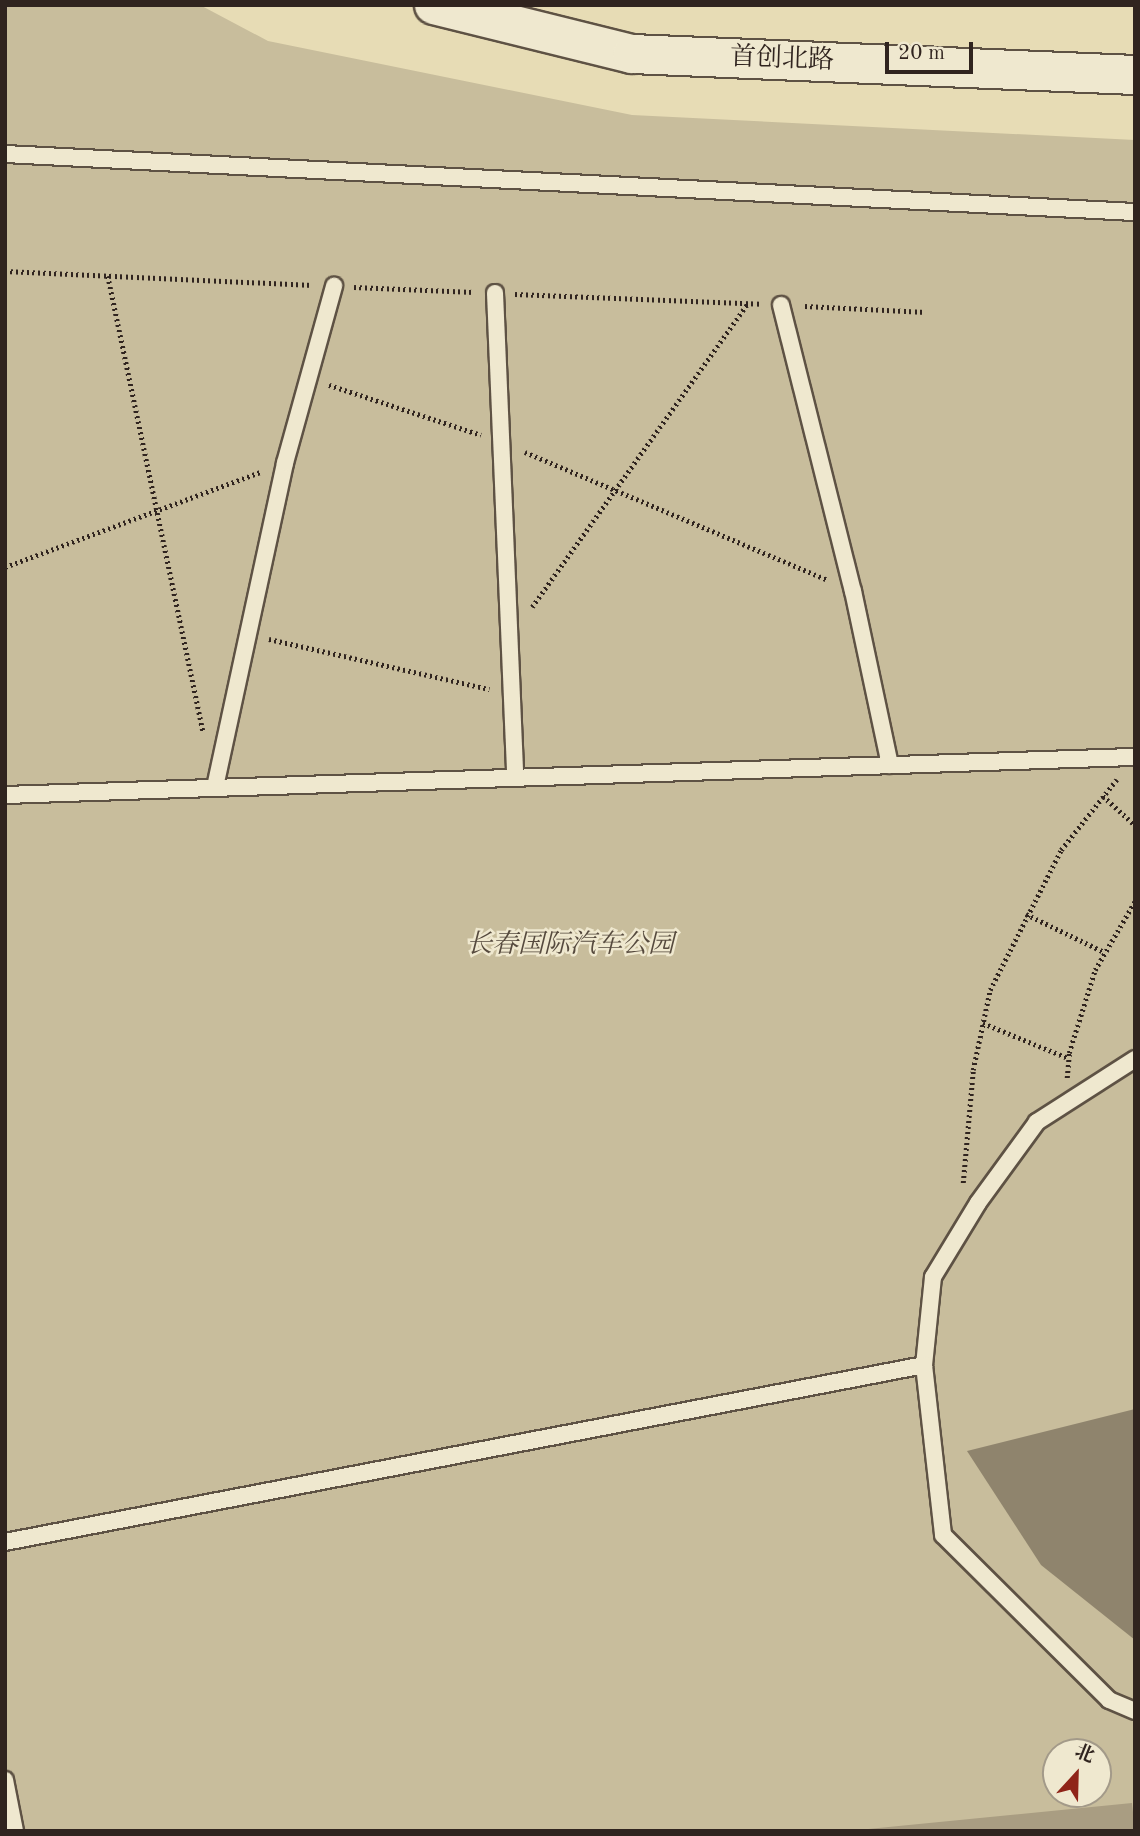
<!DOCTYPE html>
<html>
<head>
<meta charset="utf-8">
<style>
  body { margin:0 }
  #map { position:relative; width:1140px; height:1836px; overflow:hidden; background:#e7dcb5; font-family:"Old Standard TT","Noto Serif SC",serif }
  div>[style] { position:absolute }
  .green>* { inset:0; background:#c8bd9c }
  .water>* { inset:0; background:#a99d82 }
  .building>* { inset:0; background:#8f846d }
  .path>* { height:4.5px; margin-top:-2.25px; transform-origin:0; background:repeating-linear-gradient(90deg,#30241f 0 2px,transparent 0 5.5px) }
  .roads { filter:drop-shadow(2px 0 #5e5244) drop-shadow(-2px 0 #5e5244) drop-shadow(0 2px #5e5244) drop-shadow(0 -2px #5e5244) }
  .service>* { height:16px; margin:-8px; padding:0 8px; transform-origin:8px; border-radius:8px; background:#efe8cf }
  .tertiary>* { height:38px; margin:-19px; padding:0 19px; transform-origin:19px; border-radius:19px; background:#efe8cf }
  span { translate:-50% -50%; white-space:nowrap; text-align:center; line-height:1.15; -webkit-text-stroke:5px #efe8cf; paint-order:stroke }
  .street-label { font-size:26px; color:#30241f }
  .park-label { font-size:26px; color:#564a3e; font-style:italic }
  .frame { position:absolute; inset:0; border:7px solid #30241f; pointer-events:none }
  .north { position:absolute; left:1042px; top:1738px; width:70px; height:70px; box-sizing:border-box; background:#efe8cf; border:2px solid #a39a89; border-radius:50%; rotate:22deg; font-size:19px; font-weight:700; line-height:28px; text-align:center; color:#30241f }
  .north::after { content:''; display:block; margin:auto; width:24px; height:32px; background:#8f2418; clip-path:polygon(50% 0,100% 100%,50% 72%,0 100%) }
  .scale { position:absolute; left:885px; top:42px; width:88px; height:32px; box-sizing:border-box; border:4px solid #30241f; border-top:0; padding-left:9px; font-size:21px; line-height:24px; white-space:nowrap; color:#30241f; -webkit-text-stroke:5px #efe8cf; paint-order:stroke }
</style>
</head>
<body>
<div id="map">
  <div class="green">
    <i style="clip-path:polygon(evenodd,5px 5px,200px 5px,268px 41px,632px 115px,1135px 140px,1135px 1831px,5px 1831px,5px 5px,1056px 1752px,1098px 1752px,1098px 1794px,1056px 1794px,1056px 1752px)"></i>
  </div>
  <div class="water">
    <i style="clip-path:polygon(1132px 1803px,1135px 1831px,848px 1831px)"></i>
  </div>
  <div class="building">
    <i style="clip-path:polygon(1135px 1409px,1135px 1640px,1041px 1565px,967px 1451px)"></i>
  </div>
  <div class="path">
    <i style="left:5px;top:271px;width:308px;rotate:2.6deg"></i>
    <i style="left:108px;top:276px;width:465px;rotate:78.2deg"></i>
    <i style="left:354px;top:287px;width:120px;rotate:2.4deg"></i>
    <i style="left:515px;top:294px;width:246px;rotate:2.3deg"></i>
    <i style="left:805px;top:306px;width:121px;rotate:2.8deg"></i>
    <i style="left:329px;top:385px;width:160px;rotate:18.2deg"></i>
    <i style="left:525px;top:452px;width:327px;rotate:22.9deg"></i>
    <i style="left:5px;top:567px;width:272px;rotate:-20.4deg"></i>
    <i style="left:532px;top:607px;width:372px;rotate:-54.6deg"></i>
    <i style="left:269px;top:639px;width:226px;rotate:12.8deg"></i>
    <i style="left:1103px;top:796px;width:43px;rotate:42.2deg"></i>
    <i style="left:1026px;top:914px;width:87px;rotate:26deg"></i>
    <i style="left:983px;top:1023px;width:92px;rotate:22.4deg"></i>
    <i style="left:1067px;top:1078px;width:25px;rotate:-85deg"></i>
    <i style="left:1069px;top:1053px;width:87px;rotate:-72.6deg"></i>
    <i style="left:1095px;top:970px;width:80px;rotate:-59.9deg"></i>
    <i style="left:963px;top:1183px;width:113px;rotate:-84.9deg"></i>
    <i style="left:973px;top:1070px;width:82px;rotate:-78deg"></i>
    <i style="left:990px;top:990px;width:157px;rotate:-63.1deg"></i>
    <i style="left:1061px;top:850px;width:90px;rotate:-51.7deg"></i>
  </div>
  <div class="roads">
    <div class="service">
      <i style="left:5px;top:154px;width:1131px;rotate:2.94deg"></i>
      <i style="left:495px;top:293px;width:484px;rotate:87.6deg"></i>
      <i style="left:781px;top:305px;width:295px;rotate:75.9deg"></i>
      <i style="left:853px;top:591px;width:178px;rotate:78deg"></i>
      <i style="left:215px;top:787px;width:331px;rotate:-77.8deg"></i>
      <i style="left:285px;top:463px;width:184px;rotate:-74.5deg"></i>
      <i style="left:5px;top:795px;width:1130px;rotate:-1.93deg"></i>
      <i style="left:1135px;top:1059px;width:117px;rotate:147.3deg"></i>
      <i style="left:1037px;top:1122px;width:100px;rotate:126.1deg"></i>
      <i style="left:978px;top:1203px;width:87px;rotate:121.3deg"></i>
      <i style="left:933px;top:1277px;width:88px;rotate:95.8deg"></i>
      <i style="left:924px;top:1365px;width:171px;rotate:83.6deg"></i>
      <i style="left:943px;top:1535px;width:234px;rotate:44.8deg"></i>
      <i style="left:1109px;top:1700px;width:28px;rotate:23deg"></i>
      <i style="left:5px;top:1542px;width:936px;rotate:-10.9deg"></i>
      <i style="left:5px;top:1780px;width:52px;rotate:78.9deg"></i>
    </div>
    <div class="tertiary">
      <i style="left:434px;top:5px;width:204px;rotate:13.9deg"></i>
      <i style="left:632px;top:54px;width:503px;rotate:2.39deg"></i>
    </div>
  </div>
  <div class="street-label">
    <span style="left:782px;top:60px;rotate:2deg">首创北路</span>
  </div>
  <div class="park-label">
    <span style="left:570px;top:946px">长春国际汽车公园</span>
  </div>
  <div class="frame"></div>
  <div class="north">北</div>
  <div class="scale">20 m</div>
</div>
</body>
</html>
